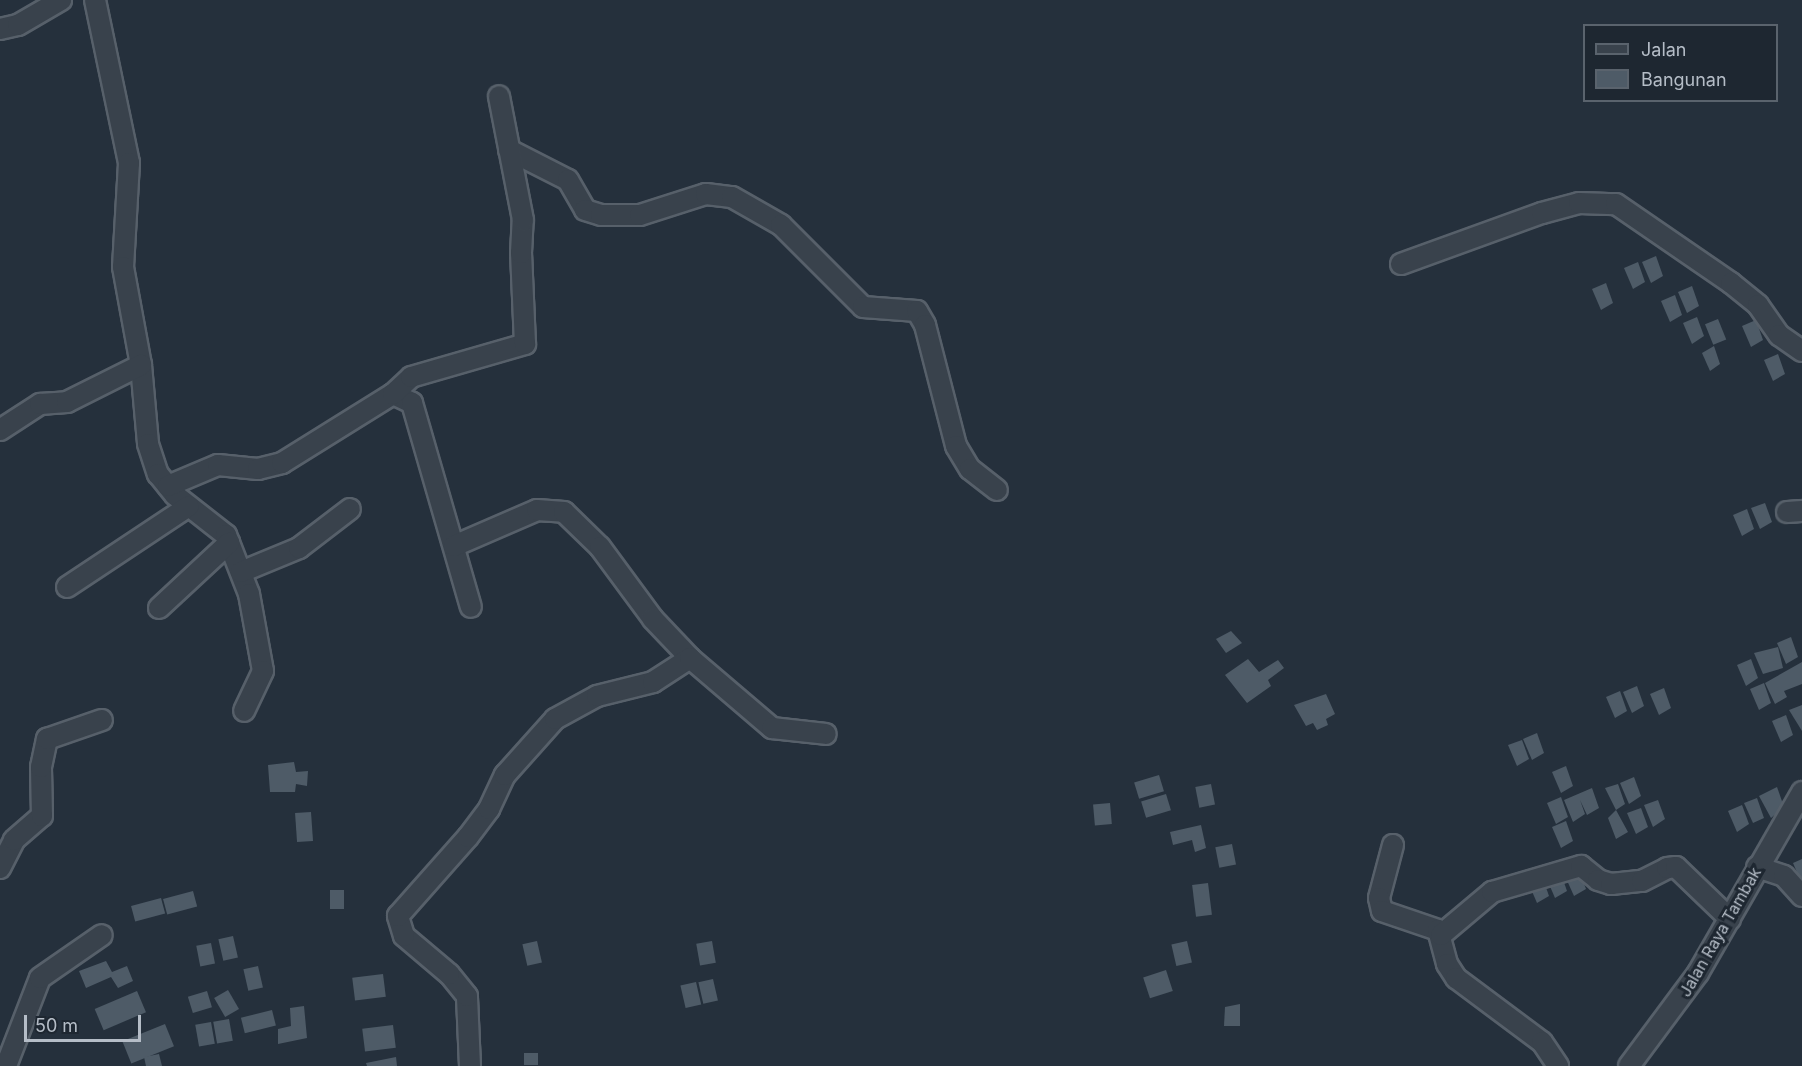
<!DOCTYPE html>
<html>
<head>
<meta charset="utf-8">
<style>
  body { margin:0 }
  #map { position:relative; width:1802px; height:1066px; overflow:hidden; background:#25303c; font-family:Inter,sans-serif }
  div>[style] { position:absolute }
  .building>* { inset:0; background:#4e5b67; transform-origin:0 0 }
  .roads { filter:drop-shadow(2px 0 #57606a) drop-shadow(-2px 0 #57606a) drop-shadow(0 2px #57606a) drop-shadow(0 -2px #57606a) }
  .minor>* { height:20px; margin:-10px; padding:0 10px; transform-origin:10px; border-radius:10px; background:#39424c }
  span { translate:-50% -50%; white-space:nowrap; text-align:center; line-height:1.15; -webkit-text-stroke:6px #1e2731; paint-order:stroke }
  .street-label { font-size:16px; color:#b5bdc7 }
  .legend { position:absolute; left:1583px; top:24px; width:195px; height:78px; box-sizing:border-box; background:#1e2731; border:2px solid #5a636d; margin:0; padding:8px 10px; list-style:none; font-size:18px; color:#b5bdc7 }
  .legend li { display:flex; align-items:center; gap:12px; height:30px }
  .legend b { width:30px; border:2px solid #5a636d }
  .scale { position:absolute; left:24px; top:1015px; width:117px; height:27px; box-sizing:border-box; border:3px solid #b5bdc7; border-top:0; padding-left:8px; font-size:18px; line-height:21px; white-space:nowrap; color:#b5bdc7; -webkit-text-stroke:4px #1e2731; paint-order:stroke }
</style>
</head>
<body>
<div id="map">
  <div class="building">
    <i style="clip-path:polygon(1656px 256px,1663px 276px,1651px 283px,1642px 262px)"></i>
    <i style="clip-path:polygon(1638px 262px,1645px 282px,1633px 289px,1624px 268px)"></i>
    <i style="clip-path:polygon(1606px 283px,1613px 303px,1601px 310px,1592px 289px)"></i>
    <i style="clip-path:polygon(1692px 286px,1699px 306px,1687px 313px,1678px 292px)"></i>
    <i style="clip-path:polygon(1675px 295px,1682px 315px,1670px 322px,1661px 301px)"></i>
    <i style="clip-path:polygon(1697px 317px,1704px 336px,1692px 344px,1683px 323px)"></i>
    <i style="left:1718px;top:319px;width:22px;height:14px;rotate:68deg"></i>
    <i style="clip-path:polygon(1756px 320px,1763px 340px,1751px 347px,1742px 326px)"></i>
    <i style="clip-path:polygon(1714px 346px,1720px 364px,1710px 371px,1702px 353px)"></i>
    <i style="clip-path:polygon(1778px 354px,1785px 374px,1773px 381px,1764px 360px)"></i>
    <i style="clip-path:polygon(1765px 503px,1772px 522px,1760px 529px,1751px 508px)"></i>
    <i style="clip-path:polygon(1747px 509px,1754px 529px,1742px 536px,1733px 515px)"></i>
    <i style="clip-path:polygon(1231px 631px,1242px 643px,1226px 653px,1216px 639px)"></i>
    <i style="clip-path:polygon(1791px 637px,1798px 657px,1786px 664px,1777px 643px)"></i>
    <i style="clip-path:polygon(1778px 647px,1783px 668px,1763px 674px,1754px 653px)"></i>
    <i style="clip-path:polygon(1248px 659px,1259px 672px,1278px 660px,1284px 668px,1268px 680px,1271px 686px,1247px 703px,1225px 675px)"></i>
    <i style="clip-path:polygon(1751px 659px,1758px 678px,1746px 686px,1737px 665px)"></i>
    <i style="clip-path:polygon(1802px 662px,1802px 684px,1784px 691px,1787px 697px,1775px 704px,1765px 683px)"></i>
    <i style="clip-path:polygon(1764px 683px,1771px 703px,1759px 710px,1750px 689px)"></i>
    <i style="clip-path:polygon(1637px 686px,1644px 706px,1632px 713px,1623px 692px)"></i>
    <i style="clip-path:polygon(1664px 688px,1671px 708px,1659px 715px,1650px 694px)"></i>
    <i style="clip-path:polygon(1620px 691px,1627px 711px,1615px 718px,1606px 697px)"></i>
    <i style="clip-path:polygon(1326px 694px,1335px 714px,1326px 719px,1328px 725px,1317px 730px,1313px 723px,1306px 726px,1294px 705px)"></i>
    <i style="clip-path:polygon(1802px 705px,1802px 731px,1789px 710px)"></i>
    <i style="clip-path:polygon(1786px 715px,1793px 735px,1781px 742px,1772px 721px)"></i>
    <i style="clip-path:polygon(1537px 733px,1544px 753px,1532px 760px,1523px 739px)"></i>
    <i style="clip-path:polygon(1522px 740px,1529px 759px,1517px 766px,1508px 745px)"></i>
    <i style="clip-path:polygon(294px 762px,296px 772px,308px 771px,307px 786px,296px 784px,295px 792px,270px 792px,268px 765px)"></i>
    <i style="clip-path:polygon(1566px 766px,1573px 786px,1561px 793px,1552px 772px)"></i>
    <i style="left:1159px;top:775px;width:17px;height:26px;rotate:73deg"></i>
    <i style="clip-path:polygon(1634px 777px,1641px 796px,1629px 804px,1620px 783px)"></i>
    <i style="left:1211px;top:784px;width:21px;height:16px;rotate:79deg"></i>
    <i style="clip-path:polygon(1618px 784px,1625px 804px,1616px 810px,1628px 832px,1616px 839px,1608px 818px,1616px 810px,1605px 788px)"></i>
    <i style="clip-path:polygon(1777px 787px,1784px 807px,1771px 818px,1759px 796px)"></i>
    <i style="clip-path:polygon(1592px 788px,1599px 808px,1587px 815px,1580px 800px,1585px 814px,1573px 822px,1564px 800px)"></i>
    <i style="left:1166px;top:794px;width:17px;height:26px;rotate:73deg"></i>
    <i style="clip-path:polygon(1561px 797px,1568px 817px,1556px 824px,1547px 803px)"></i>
    <i style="clip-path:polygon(1757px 798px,1764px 818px,1753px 823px,1744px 803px)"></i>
    <i style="clip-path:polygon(1658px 800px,1665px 819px,1653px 827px,1644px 805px)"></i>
    <i style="left:1110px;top:803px;width:21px;height:17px;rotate:85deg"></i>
    <i style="clip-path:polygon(1742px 805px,1749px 824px,1737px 832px,1728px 811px)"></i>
    <i style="clip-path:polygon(1641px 808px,1648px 827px,1636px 834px,1627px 813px)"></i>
    <i style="left:311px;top:812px;width:29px;height:16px;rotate:86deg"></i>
    <i style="clip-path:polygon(1566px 821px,1573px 841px,1561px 848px,1552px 827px)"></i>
    <i style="clip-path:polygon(1201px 825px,1206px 848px,1195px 852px,1192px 840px,1173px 845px,1170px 832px)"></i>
    <i style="left:1232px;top:844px;width:21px;height:17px;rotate:79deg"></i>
    <i style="clip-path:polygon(1802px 859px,1802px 884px,1793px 863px)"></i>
    <i style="clip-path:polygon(1579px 870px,1586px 889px,1574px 896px,1565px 876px)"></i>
    <i style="clip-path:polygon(1560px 871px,1567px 891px,1555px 898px,1546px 877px)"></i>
    <i style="clip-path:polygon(1542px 876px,1549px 896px,1537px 903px,1528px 882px)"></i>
    <i style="left:1208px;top:883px;width:32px;height:16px;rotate:83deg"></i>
    <i style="left:330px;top:890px;width:14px;height:19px"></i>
    <i style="left:193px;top:891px;width:16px;height:31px;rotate:75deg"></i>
    <i style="left:161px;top:898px;width:16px;height:31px;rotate:75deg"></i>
    <i style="left:233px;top:936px;width:22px;height:15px;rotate:77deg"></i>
    <i style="left:537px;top:941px;width:22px;height:15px;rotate:77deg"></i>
    <i style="left:712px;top:941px;width:22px;height:16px;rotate:80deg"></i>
    <i style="left:1187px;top:941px;width:22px;height:16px;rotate:77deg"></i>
    <i style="left:211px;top:943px;width:21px;height:15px;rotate:79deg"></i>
    <i style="clip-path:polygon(106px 961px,112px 972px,127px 966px,133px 981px,118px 988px,111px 977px,86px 988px,79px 971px)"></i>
    <i style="left:258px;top:966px;width:22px;height:15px;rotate:77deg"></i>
    <i style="left:1166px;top:970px;width:22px;height:24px;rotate:72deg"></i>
    <i style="left:383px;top:974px;width:23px;height:31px;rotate:83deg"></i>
    <i style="left:713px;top:979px;width:22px;height:15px;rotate:77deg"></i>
    <i style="left:696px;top:982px;width:23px;height:16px;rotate:77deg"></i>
    <i style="left:228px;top:990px;width:22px;height:16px;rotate:60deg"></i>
    <i style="left:137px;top:991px;width:23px;height:46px;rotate:67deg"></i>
    <i style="left:207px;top:991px;width:17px;height:20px;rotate:73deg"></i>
    <i style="clip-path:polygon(1240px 1004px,1240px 1026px,1224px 1026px,1225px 1007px)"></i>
    <i style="clip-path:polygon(304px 1006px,307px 1038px,278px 1044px,278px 1029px,291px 1026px,290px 1008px)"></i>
    <i style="left:272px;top:1010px;width:16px;height:32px;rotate:76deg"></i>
    <i style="left:229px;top:1019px;width:22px;height:16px;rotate:80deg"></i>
    <i style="left:211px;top:1022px;width:22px;height:16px;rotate:80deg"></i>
    <i style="left:165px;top:1024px;width:24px;height:46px;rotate:68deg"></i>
    <i style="left:393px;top:1025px;width:23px;height:31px;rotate:83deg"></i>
    <i style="left:538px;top:1053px;width:12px;height:14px;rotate:90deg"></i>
    <i style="clip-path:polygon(159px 1054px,162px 1066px,146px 1066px,144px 1057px)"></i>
    <i style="clip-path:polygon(396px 1057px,397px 1066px,367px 1066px,366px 1063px)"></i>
  </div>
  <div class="roads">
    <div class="minor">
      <i style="left:95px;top:0;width:167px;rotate:78.2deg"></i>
      <i style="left:129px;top:163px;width:104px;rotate:93.3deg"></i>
      <i style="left:123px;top:267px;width:100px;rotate:79.6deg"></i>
      <i style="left:141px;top:365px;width:79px;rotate:84.9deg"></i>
      <i style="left:148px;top:444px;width:32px;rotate:72deg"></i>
      <i style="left:158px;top:474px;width:27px;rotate:51deg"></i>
      <i style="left:175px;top:495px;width:65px;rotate:38.1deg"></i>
      <i style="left:226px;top:535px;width:63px;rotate:68.7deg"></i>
      <i style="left:249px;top:594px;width:78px;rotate:79.7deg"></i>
      <i style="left:263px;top:671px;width:44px;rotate:115.4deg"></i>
      <i style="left:0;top:29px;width:18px;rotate:-13deg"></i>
      <i style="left:18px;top:25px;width:50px;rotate:-30.2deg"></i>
      <i style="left:509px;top:150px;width:66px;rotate:27deg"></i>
      <i style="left:568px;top:180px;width:34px;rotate:60deg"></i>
      <i style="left:585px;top:210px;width:17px;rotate:17deg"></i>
      <i style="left:601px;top:215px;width:39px"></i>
      <i style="left:640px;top:215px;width:69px;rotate:-17.7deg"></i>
      <i style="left:706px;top:194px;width:26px;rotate:7deg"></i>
      <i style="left:732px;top:197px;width:56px;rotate:29.7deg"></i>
      <i style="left:781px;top:225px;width:116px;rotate:45deg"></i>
      <i style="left:863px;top:307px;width:54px;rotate:4.2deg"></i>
      <i style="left:917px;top:311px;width:16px;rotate:60deg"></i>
      <i style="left:925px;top:325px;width:125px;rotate:75.6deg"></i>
      <i style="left:956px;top:446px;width:27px;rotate:59deg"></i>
      <i style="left:970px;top:469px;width:34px;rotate:38deg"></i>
      <i style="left:1401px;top:264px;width:150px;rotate:-19.9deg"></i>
      <i style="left:1542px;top:213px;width:38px;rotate:-15deg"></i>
      <i style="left:1579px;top:203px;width:37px;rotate:2deg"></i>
      <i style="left:1616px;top:204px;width:140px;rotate:34.5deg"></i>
      <i style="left:1731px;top:283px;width:35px;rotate:39deg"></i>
      <i style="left:1758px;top:305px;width:37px;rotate:55deg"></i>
      <i style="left:1779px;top:335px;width:28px;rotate:35deg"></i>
      <i style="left:393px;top:394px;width:21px;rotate:25deg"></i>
      <i style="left:412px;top:403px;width:212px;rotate:73.9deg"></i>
      <i style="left:0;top:430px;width:48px;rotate:-33deg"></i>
      <i style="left:40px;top:404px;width:27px;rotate:-4deg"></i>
      <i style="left:67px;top:402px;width:83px;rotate:-26.6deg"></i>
      <i style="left:168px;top:486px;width:54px;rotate:-22.8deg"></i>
      <i style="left:218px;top:465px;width:40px;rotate:5.7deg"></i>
      <i style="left:258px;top:469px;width:25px;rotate:-14deg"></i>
      <i style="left:282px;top:463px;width:131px;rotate:-31.9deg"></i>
      <i style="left:393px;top:394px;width:25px;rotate:-43deg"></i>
      <i style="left:411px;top:377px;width:119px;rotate:-16.1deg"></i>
      <i style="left:525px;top:344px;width:91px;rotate:-92.5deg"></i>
      <i style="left:521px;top:253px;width:33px;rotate:-87deg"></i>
      <i style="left:523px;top:220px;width:126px;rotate:-101deg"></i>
      <i style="left:1787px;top:512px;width:15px;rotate:-4deg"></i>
      <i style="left:454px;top:546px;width:90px;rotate:-23.4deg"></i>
      <i style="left:537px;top:510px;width:27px;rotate:4deg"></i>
      <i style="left:564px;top:512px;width:50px;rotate:44.2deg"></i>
      <i style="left:600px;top:547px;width:89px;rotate:53.6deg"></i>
      <i style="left:653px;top:619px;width:54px;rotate:46.5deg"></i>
      <i style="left:241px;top:572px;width:63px;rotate:-22.5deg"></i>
      <i style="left:299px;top:548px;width:64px;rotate:-37.4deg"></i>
      <i style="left:67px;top:587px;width:146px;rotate:-33.6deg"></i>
      <i style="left:159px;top:608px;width:96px;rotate:-42.9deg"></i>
      <i style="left:1393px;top:845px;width:55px;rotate:104.8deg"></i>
      <i style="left:1379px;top:898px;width:13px;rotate:77deg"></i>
      <i style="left:1382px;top:911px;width:59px;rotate:18.7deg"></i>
      <i style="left:1438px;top:930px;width:35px;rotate:75deg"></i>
      <i style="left:1447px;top:964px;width:17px;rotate:57deg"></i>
      <i style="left:1456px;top:978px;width:107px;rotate:36.7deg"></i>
      <i style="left:1542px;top:1042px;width:29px;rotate:56deg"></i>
      <i style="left:1757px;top:867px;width:28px;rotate:18deg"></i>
      <i style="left:1784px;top:876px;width:27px;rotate:48deg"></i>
      <i style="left:0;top:868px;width:31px;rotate:-63deg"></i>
      <i style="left:14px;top:840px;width:37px;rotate:-41deg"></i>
      <i style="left:42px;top:816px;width:49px;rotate:-91.2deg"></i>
      <i style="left:41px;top:767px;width:29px;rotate:-78deg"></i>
      <i style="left:47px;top:739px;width:58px;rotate:-19.1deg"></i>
      <i style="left:1441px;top:935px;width:67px;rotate:-40.1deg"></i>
      <i style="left:1492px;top:892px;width:93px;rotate:-16.3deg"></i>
      <i style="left:1581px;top:866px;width:22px;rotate:39deg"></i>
      <i style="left:1598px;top:880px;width:14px;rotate:17deg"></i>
      <i style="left:1611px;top:884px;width:31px;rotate:-6deg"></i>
      <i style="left:1642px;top:881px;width:28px;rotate:-27deg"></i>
      <i style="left:1667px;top:868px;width:9px;rotate:-6deg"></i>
      <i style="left:1676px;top:867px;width:75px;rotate:43.9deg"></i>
      <i style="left:6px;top:1066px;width:94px;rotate:-68.9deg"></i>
      <i style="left:40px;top:978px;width:75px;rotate:-34.7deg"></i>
      <i style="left:470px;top:1066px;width:70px;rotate:-92.5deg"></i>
      <i style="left:467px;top:996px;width:28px;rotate:-129deg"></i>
      <i style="left:449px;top:974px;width:59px;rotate:-139.8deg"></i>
      <i style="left:404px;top:936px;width:21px;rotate:-107deg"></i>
      <i style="left:398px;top:916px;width:106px;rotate:-48.5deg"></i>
      <i style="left:468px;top:837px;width:35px;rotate:-53deg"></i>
      <i style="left:489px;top:809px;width:38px;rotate:-65deg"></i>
      <i style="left:505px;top:775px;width:75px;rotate:-48.2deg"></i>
      <i style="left:555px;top:719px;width:48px;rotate:-28.7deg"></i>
      <i style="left:597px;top:696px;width:58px;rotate:-14deg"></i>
      <i style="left:653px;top:682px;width:44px;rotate:-33deg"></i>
      <i style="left:690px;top:658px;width:108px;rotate:40.5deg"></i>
      <i style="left:772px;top:728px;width:54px;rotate:6.3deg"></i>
      <i style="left:1629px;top:1066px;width:116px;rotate:-53.4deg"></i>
      <i style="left:1698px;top:973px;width:209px;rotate:-60.1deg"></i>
    </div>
  </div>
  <div class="street-label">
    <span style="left:1720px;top:932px;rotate:-60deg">Jalan Raya Tambak</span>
  </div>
  <ul class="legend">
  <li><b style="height:8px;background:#39424c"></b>Jalan</li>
  <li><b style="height:16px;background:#4e5b67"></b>Bangunan</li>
  </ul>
  <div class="scale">50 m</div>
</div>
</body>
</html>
